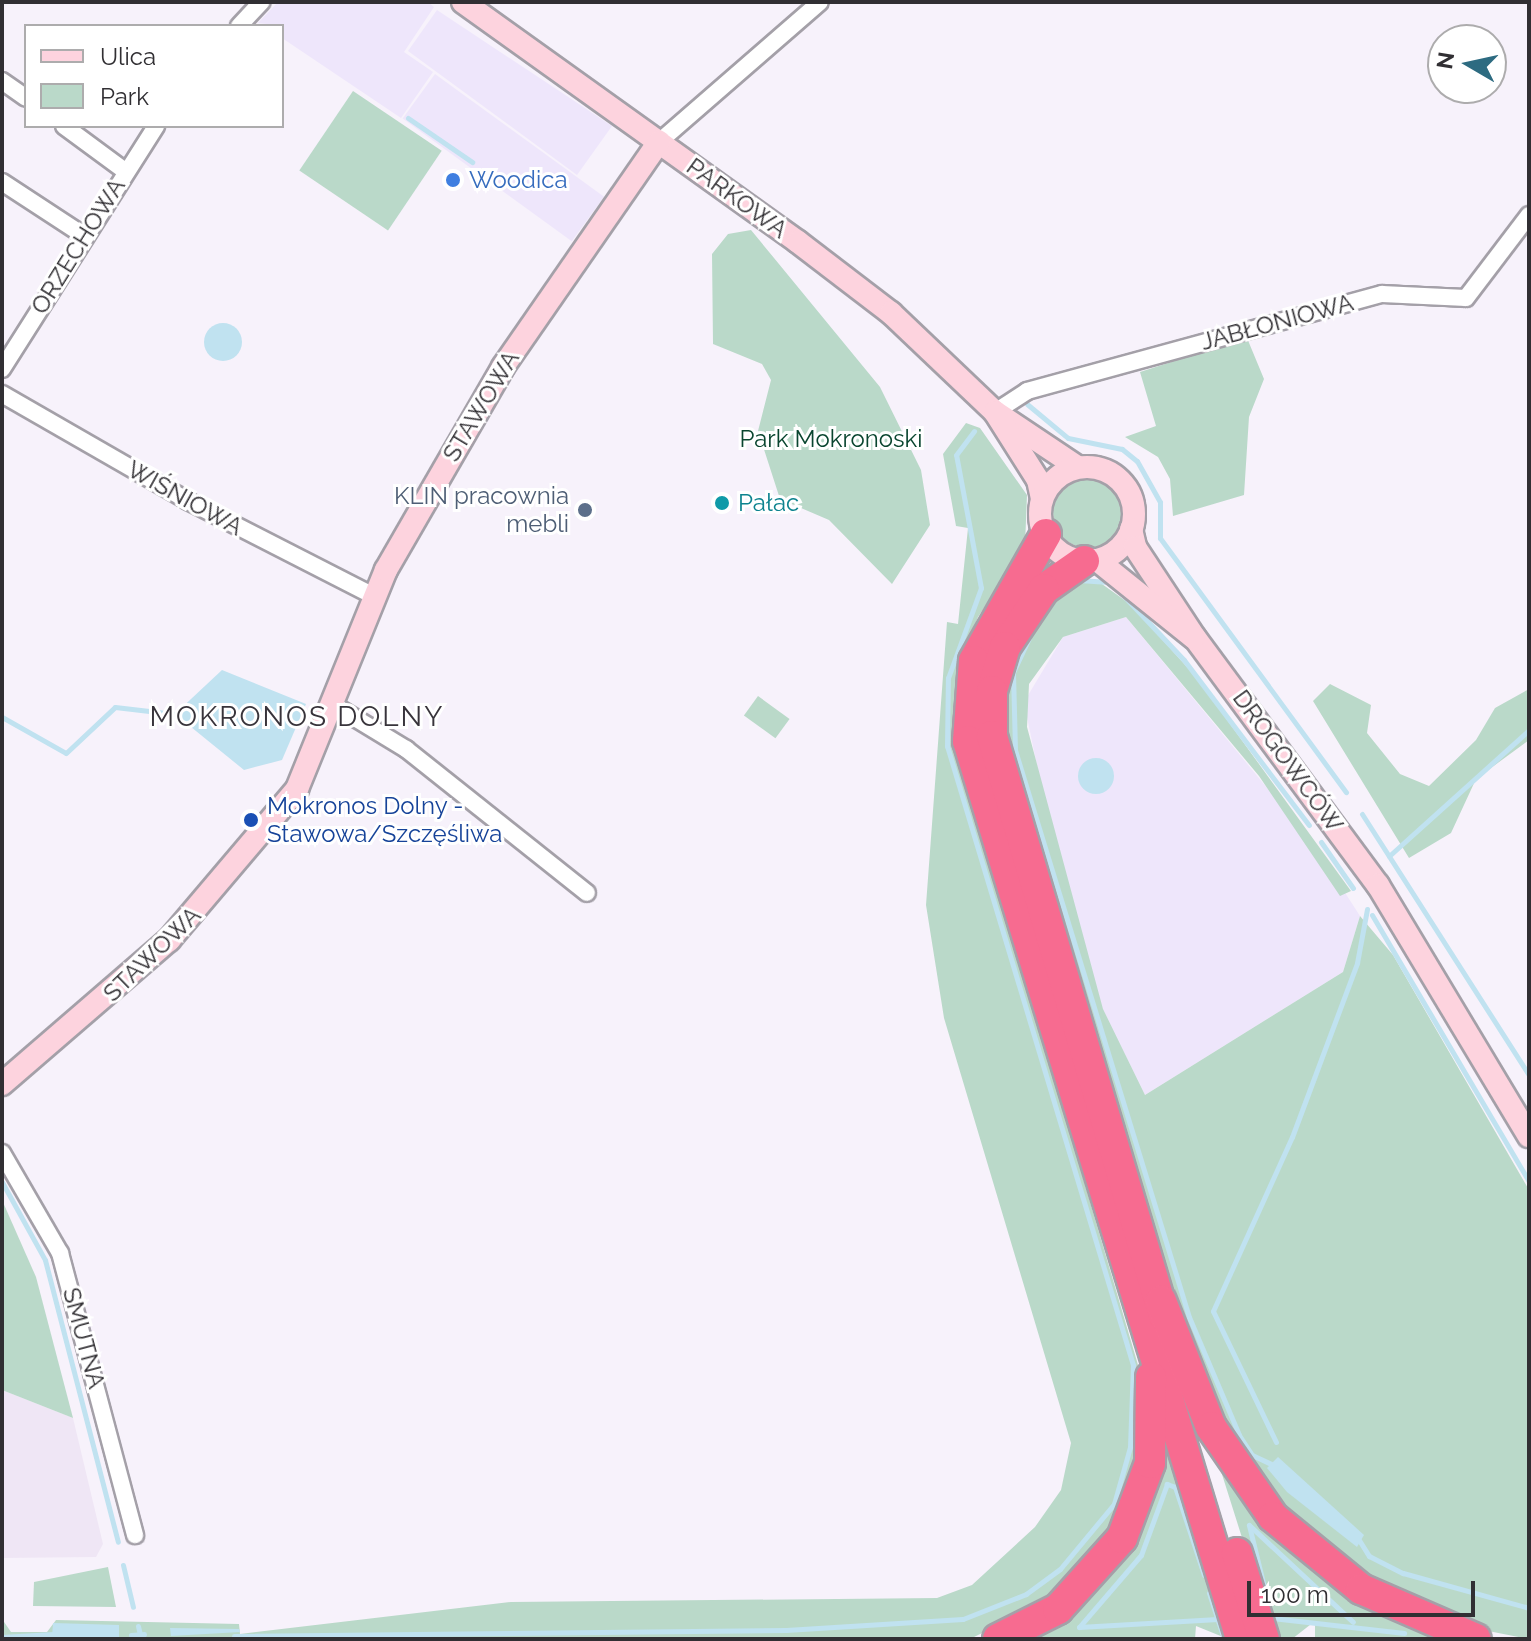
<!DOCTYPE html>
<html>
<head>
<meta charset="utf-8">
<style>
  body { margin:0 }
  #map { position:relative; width:1531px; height:1641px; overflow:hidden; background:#f7f2fb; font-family:Raleway,sans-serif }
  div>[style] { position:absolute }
  .commercial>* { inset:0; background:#eee6fb; transform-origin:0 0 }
  .built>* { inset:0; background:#efe6f5 }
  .green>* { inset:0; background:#bad9c9; transform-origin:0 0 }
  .round { border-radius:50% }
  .water>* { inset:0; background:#c0e2f0 }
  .stream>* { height:5px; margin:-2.5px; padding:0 2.5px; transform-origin:2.5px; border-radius:2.5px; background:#c0e2f0 }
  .roads { filter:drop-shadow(2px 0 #a4a0a8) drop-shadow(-2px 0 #a4a0a8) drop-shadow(0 2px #a4a0a8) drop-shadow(0 -2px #a4a0a8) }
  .street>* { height:16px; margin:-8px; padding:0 8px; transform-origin:8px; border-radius:8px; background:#fff }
  .secondary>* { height:22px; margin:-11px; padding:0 11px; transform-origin:11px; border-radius:11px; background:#fdd3de }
  .secondary>.ring { margin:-11px; padding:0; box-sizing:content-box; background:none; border:22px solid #fdd3de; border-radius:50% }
  .highway>* { height:30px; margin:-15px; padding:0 15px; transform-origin:15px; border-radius:15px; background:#f76b90 }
  .dots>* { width:22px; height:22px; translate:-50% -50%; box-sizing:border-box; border:4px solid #fff; border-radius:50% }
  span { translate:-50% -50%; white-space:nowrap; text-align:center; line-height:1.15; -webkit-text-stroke:6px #fff; paint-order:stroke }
  .shop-label { font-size:24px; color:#366cbe }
  .left { translate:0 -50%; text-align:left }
  .street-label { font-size:24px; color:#312f33 }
  .park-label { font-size:24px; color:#09452f }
  .service-label { font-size:24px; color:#4e5e75 }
  .right { translate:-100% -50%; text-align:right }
  .culture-label { font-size:24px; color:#0d838f }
  .transit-label { font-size:24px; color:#164399 }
  .quarter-label { font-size:28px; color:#38343b; letter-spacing:2px }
  .frame { position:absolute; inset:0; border:4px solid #312f33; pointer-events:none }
  .legend { position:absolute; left:24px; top:24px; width:260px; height:104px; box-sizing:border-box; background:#fff; border:2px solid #adacad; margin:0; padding:10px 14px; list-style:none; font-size:24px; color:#312f33 }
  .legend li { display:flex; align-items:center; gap:16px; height:40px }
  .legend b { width:40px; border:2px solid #adacad }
  .north { position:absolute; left:1427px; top:24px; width:80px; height:80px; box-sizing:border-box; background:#fff; border:2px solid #adacad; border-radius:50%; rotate:279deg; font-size:22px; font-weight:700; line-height:32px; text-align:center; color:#312f33 }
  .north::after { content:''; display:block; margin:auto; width:28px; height:36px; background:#2d6b81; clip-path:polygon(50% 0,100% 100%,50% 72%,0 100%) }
  .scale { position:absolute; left:1247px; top:1581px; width:228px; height:36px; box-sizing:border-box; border:4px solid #312f33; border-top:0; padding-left:10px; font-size:24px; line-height:28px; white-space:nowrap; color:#312f33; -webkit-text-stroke:6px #fff; paint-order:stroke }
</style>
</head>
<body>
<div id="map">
  <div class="commercial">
    <i style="clip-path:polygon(278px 2px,428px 2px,434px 7px,404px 52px,433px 72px,401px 118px,282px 38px,282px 26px,258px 23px)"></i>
    <i style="clip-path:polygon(437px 10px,612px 126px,577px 175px,408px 51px)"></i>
    <i style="left:435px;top:74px;width:209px;height:55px;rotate:36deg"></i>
    <i style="clip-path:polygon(1126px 617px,1315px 846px,1360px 916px,1343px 972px,1145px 1095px,1103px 1010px,1052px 840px,1024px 702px,1063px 637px)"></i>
  </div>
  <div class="built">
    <i style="clip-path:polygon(2px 1390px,73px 1418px,103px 1544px,96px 1557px,2px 1558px)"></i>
  </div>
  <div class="green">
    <i style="left:353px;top:91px;width:107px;height:96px;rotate:34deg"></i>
    <i style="clip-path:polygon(751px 230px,880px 387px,921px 470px,930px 525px,892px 584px,829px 520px,780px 499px,758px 431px,771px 380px,762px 364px,713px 344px,712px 254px,728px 234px)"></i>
    <i style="clip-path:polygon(1247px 338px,1264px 379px,1249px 417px,1244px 495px,1173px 516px,1170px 479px,1158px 457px,1125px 437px,1156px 426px,1140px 372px)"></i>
    <i style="clip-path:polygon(966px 423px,980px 428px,1027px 495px,1025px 546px,978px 617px,960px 664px,957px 749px,1143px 1382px,1145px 1415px,1125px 1513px,1063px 1593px,970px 1639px,2px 1639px,2px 1619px,11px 1632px,47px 1632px,56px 1620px,239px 1624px,240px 1634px,511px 1602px,937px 1598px,972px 1585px,1035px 1527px,1061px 1490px,1071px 1443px,944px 1018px,926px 905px,947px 622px,958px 624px,968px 528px,956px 526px,943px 454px)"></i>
    <i class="round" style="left:1053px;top:478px;width:70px;height:70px"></i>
    <i style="clip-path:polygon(1095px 579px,1130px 604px,1196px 677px,1351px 891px,1340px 896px,1259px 776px,1126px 617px,1063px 637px,1029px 684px,1027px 727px,1103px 1009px,1145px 1095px,1343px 972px,1360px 916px,1393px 955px,1529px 1190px,1529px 1639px,1463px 1626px,1397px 1600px,1285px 1517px,1205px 1400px,1006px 759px,1004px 680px,1048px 598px,1055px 602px,1075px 583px)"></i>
    <i style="clip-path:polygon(1330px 684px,1371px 705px,1367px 733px,1400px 774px,1429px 786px,1476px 740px,1495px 708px,1529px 689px,1529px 740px,1476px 779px,1451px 833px,1409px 858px,1313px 701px)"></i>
    <i style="left:758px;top:696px;width:39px;height:24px;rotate:36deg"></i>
    <i style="clip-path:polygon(2px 1200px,36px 1277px,73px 1418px,2px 1390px)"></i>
    <i style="clip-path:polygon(1163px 1422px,1228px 1639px,1196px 1626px,1195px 1639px,1021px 1639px,1078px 1602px)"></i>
    <i style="clip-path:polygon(1214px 1449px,1250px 1499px,1455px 1639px,1315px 1639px,1315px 1621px,1292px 1639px,1274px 1639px)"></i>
    <i style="clip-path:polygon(108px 1567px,116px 1607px,33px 1606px,34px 1582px)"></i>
  </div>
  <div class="water">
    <i class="round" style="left:204px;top:323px;width:38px;height:38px"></i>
    <i style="clip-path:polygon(222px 670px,306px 704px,282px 760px,244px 770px,175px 714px)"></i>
    <i class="round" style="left:1078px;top:758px;width:36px;height:36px"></i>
    <i style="clip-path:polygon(1278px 1457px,1364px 1535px,1357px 1547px,1287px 1492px,1267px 1468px)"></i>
    <i style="clip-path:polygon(53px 1623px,119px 1625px,119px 1637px,52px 1637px)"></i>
    <i style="clip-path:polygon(170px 1628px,239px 1629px,240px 1632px,171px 1636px)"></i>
  </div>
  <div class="stream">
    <i style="left:408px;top:118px;width:78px;rotate:34.5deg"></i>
    <i style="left:1027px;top:404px;width:53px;rotate:39.7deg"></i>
    <i style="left:1068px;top:438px;width:55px;rotate:11.5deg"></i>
    <i style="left:1122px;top:449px;width:19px;rotate:39deg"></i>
    <i style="left:1137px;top:461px;width:47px;rotate:60.7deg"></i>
    <i style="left:1160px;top:502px;width:36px;rotate:90deg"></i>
    <i style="left:1160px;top:538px;width:315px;rotate:53.8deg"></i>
    <i style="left:1079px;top:580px;width:29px;rotate:4deg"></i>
    <i style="left:1121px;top:593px;width:92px;rotate:46.8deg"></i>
    <i style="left:1184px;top:660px;width:207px;rotate:52.9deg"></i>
    <i style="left:1029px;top:638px;width:38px;rotate:115deg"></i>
    <i style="left:1013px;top:673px;width:77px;rotate:88.5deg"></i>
    <i style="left:1015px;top:750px;width:593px;rotate:72.94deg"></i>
    <i style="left:1189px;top:1317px;width:128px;rotate:67deg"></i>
    <i style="left:1239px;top:1435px;width:24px;rotate:57deg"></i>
    <i style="left:1252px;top:1455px;width:21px;rotate:25deg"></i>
    <i style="left:2px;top:717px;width:73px;rotate:29.4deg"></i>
    <i style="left:66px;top:753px;width:67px;rotate:-43.2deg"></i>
    <i style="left:115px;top:707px;width:60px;rotate:6.7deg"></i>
    <i style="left:1362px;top:814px;width:310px;rotate:57.4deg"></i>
    <i style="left:1321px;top:842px;width:56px;rotate:55.2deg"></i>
    <i style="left:1389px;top:856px;width:188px;rotate:-42deg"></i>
    <i style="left:1372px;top:915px;width:310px;rotate:59.5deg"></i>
    <i style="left:2px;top:1182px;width:89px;rotate:61.1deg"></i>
    <i style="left:45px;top:1260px;width:291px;rotate:75.5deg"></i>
    <i style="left:1276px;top:1442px;width:145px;rotate:-115.7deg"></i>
    <i style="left:1213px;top:1311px;width:191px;rotate:-65.6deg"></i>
    <i style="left:1292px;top:1137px;width:186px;rotate:-69.5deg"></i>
    <i style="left:1357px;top:963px;width:55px;rotate:-79.5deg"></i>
    <i style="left:1359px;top:1540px;width:19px;rotate:58deg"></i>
    <i style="left:1369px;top:1556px;width:38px;rotate:27deg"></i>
    <i style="left:1403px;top:1573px;width:131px;rotate:15.5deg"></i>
    <i style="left:123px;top:1565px;width:43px;rotate:76.6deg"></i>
    <i style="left:1204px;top:1575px;width:93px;rotate:-108.2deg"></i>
    <i style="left:1175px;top:1487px;width:9px;rotate:-159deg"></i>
    <i style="left:1167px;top:1484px;width:76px;rotate:110.1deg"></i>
    <i style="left:1141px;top:1555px;width:95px;rotate:130.7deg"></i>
    <i style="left:1079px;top:1627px;width:139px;rotate:-3.3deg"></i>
    <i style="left:1209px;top:1593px;width:48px;rotate:71.9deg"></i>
    <i style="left:1266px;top:1595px;width:72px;rotate:-103.7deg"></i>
    <i style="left:1249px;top:1525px;width:142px;rotate:43deg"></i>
    <i style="left:1272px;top:1618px;width:133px;rotate:6.5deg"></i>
    <i style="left:138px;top:1626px;width:13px;rotate:77deg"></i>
    <i style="left:131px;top:1635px;width:13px;rotate:-4deg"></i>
    <i style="left:234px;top:1636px;width:552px;rotate:-0.62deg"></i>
    <i style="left:786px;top:1630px;width:177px;rotate:-3.6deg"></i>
    <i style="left:963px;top:1619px;width:68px;rotate:-21.6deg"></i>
    <i style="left:1026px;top:1594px;width:42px;rotate:-36.3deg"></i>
    <i style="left:1060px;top:1569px;width:85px;rotate:-50.3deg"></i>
    <i style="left:1114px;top:1504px;width:59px;rotate:-74.3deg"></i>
    <i style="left:1130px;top:1447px;width:82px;rotate:-87.9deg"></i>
    <i style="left:1133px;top:1365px;width:646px;rotate:-106.72deg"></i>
    <i style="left:947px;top:746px;width:68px;rotate:-89.2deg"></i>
    <i style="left:948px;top:678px;width:96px;rotate:-69.9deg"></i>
    <i style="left:981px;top:588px;width:135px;rotate:-100.6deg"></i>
    <i style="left:956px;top:455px;width:30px;rotate:-53deg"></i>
    <i style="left:2px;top:1637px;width:51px;rotate:-3.4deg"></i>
  </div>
  <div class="roads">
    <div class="street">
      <i style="left:239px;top:26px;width:33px;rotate:-47deg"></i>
      <i style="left:2px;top:81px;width:29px;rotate:35deg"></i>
      <i style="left:64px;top:126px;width:76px;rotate:36.4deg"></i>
      <i style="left:659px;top:142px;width:213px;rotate:-41deg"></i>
      <i style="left:2px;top:182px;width:97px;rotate:33.2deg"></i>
      <i style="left:2px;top:369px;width:288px;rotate:-57.6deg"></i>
      <i style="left:2px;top:394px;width:215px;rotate:29.9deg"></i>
      <i style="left:188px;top:501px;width:207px;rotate:27.1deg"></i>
      <i style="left:995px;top:412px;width:38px;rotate:-33deg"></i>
      <i style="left:1027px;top:391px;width:368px;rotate:-15.3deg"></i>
      <i style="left:1382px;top:294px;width:84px;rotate:2.7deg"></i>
      <i style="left:1466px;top:298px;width:104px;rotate:-52.8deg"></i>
      <i style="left:332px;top:704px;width:87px;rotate:31.3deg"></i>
      <i style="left:406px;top:749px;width:231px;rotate:38.5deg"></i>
      <i style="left:2px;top:1153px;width:116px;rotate:59.9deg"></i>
      <i style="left:60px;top:1253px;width:292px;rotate:75.1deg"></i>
    </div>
    <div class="secondary">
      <i style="left:463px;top:2px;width:412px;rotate:35.6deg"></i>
      <i style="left:798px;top:242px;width:117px;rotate:37.4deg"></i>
      <i style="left:891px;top:313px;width:144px;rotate:43.6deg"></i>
      <i style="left:995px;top:412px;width:97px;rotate:33.7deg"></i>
      <i style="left:995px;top:412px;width:80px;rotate:57.7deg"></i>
      <i style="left:1038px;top:480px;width:19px;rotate:78deg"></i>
      <i class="ring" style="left:1040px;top:467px;width:72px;height:72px"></i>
      <i style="left:1131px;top:529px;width:18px;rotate:77deg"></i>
      <i style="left:1135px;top:547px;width:109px;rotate:56.6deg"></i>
      <i style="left:1195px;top:638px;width:307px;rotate:53.5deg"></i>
      <i style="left:1378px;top:885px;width:293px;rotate:59deg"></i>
      <i style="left:1097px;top:560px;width:124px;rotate:38.8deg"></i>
      <i style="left:2px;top:1084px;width:221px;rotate:-40.8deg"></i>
      <i style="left:169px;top:940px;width:198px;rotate:-49.7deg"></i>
      <i style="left:297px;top:789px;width:236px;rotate:-67.9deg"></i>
      <i style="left:386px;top:570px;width:234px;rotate:-60deg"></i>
      <i style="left:503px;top:367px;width:274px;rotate:-55.3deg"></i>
    </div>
    <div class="highway">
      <i style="left:1046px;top:534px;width:146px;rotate:119.6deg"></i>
      <i style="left:974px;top:661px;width:80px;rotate:94.3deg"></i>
      <i style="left:968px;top:741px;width:939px;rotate:73.09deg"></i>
      <i style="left:1084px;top:561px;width:49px;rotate:145deg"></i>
      <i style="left:1044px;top:589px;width:70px;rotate:123.9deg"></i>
      <i style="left:1005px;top:647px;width:46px;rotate:106.5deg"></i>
      <i style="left:992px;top:691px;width:45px;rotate:90deg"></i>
      <i style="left:992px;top:736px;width:605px;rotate:73.48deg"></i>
      <i style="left:1161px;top:1301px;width:136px;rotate:68.4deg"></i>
      <i style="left:1211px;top:1427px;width:109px;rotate:55.4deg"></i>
      <i style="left:1273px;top:1517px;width:114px;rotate:39.3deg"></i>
      <i style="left:1361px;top:1589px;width:125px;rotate:23.5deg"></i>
      <i style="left:1237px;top:1553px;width:90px;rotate:72.6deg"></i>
      <i style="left:998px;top:1639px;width:67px;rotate:-26.6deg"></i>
      <i style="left:1058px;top:1609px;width:96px;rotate:-48deg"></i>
      <i style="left:1122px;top:1538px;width:80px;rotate:-69.5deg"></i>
      <i style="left:1150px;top:1463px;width:86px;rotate:-89.3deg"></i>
    </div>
  </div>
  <div class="dots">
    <i style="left:453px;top:180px;background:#3f7fe0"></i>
    <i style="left:722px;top:503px;background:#0f9aa8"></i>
    <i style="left:585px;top:510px;background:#5c6f8a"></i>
    <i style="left:251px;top:820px;background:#1a4fb4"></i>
  </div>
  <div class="shop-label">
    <span class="left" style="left:469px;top:180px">Woodica</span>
  </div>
  <div class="street-label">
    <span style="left:737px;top:198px;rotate:36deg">PARKOWA</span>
    <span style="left:78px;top:246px;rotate:-58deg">ORZECHOWA</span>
    <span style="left:1277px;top:322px;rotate:-15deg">JABŁONIOWA</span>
    <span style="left:481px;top:406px;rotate:-59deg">STAWOWA</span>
    <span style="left:185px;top:498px;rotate:29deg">WIŚNIOWA</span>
    <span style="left:1288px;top:761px;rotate:54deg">DROGOWCÓW</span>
    <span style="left:152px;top:954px;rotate:-44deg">STAWOWA</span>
    <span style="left:84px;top:1338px;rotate:75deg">SMUTNA</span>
  </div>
  <div class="park-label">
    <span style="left:831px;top:439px">Park Mokronoski</span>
  </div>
  <div class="service-label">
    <span class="right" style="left:569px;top:510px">KLIN pracownia<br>mebli</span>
  </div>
  <div class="culture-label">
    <span class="left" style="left:738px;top:503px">Pałac</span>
  </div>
  <div class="transit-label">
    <span class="left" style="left:267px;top:820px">Mokronos Dolny -<br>Stawowa/Szczęśliwa</span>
  </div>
  <div class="quarter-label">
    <span style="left:297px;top:717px">MOKRONOS DOLNY</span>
  </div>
  <div class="frame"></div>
  <ul class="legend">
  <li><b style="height:10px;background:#fdd3de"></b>Ulica</li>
  <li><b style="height:22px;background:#bad9c9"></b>Park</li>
  </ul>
  <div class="north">N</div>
  <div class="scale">100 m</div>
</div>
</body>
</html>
